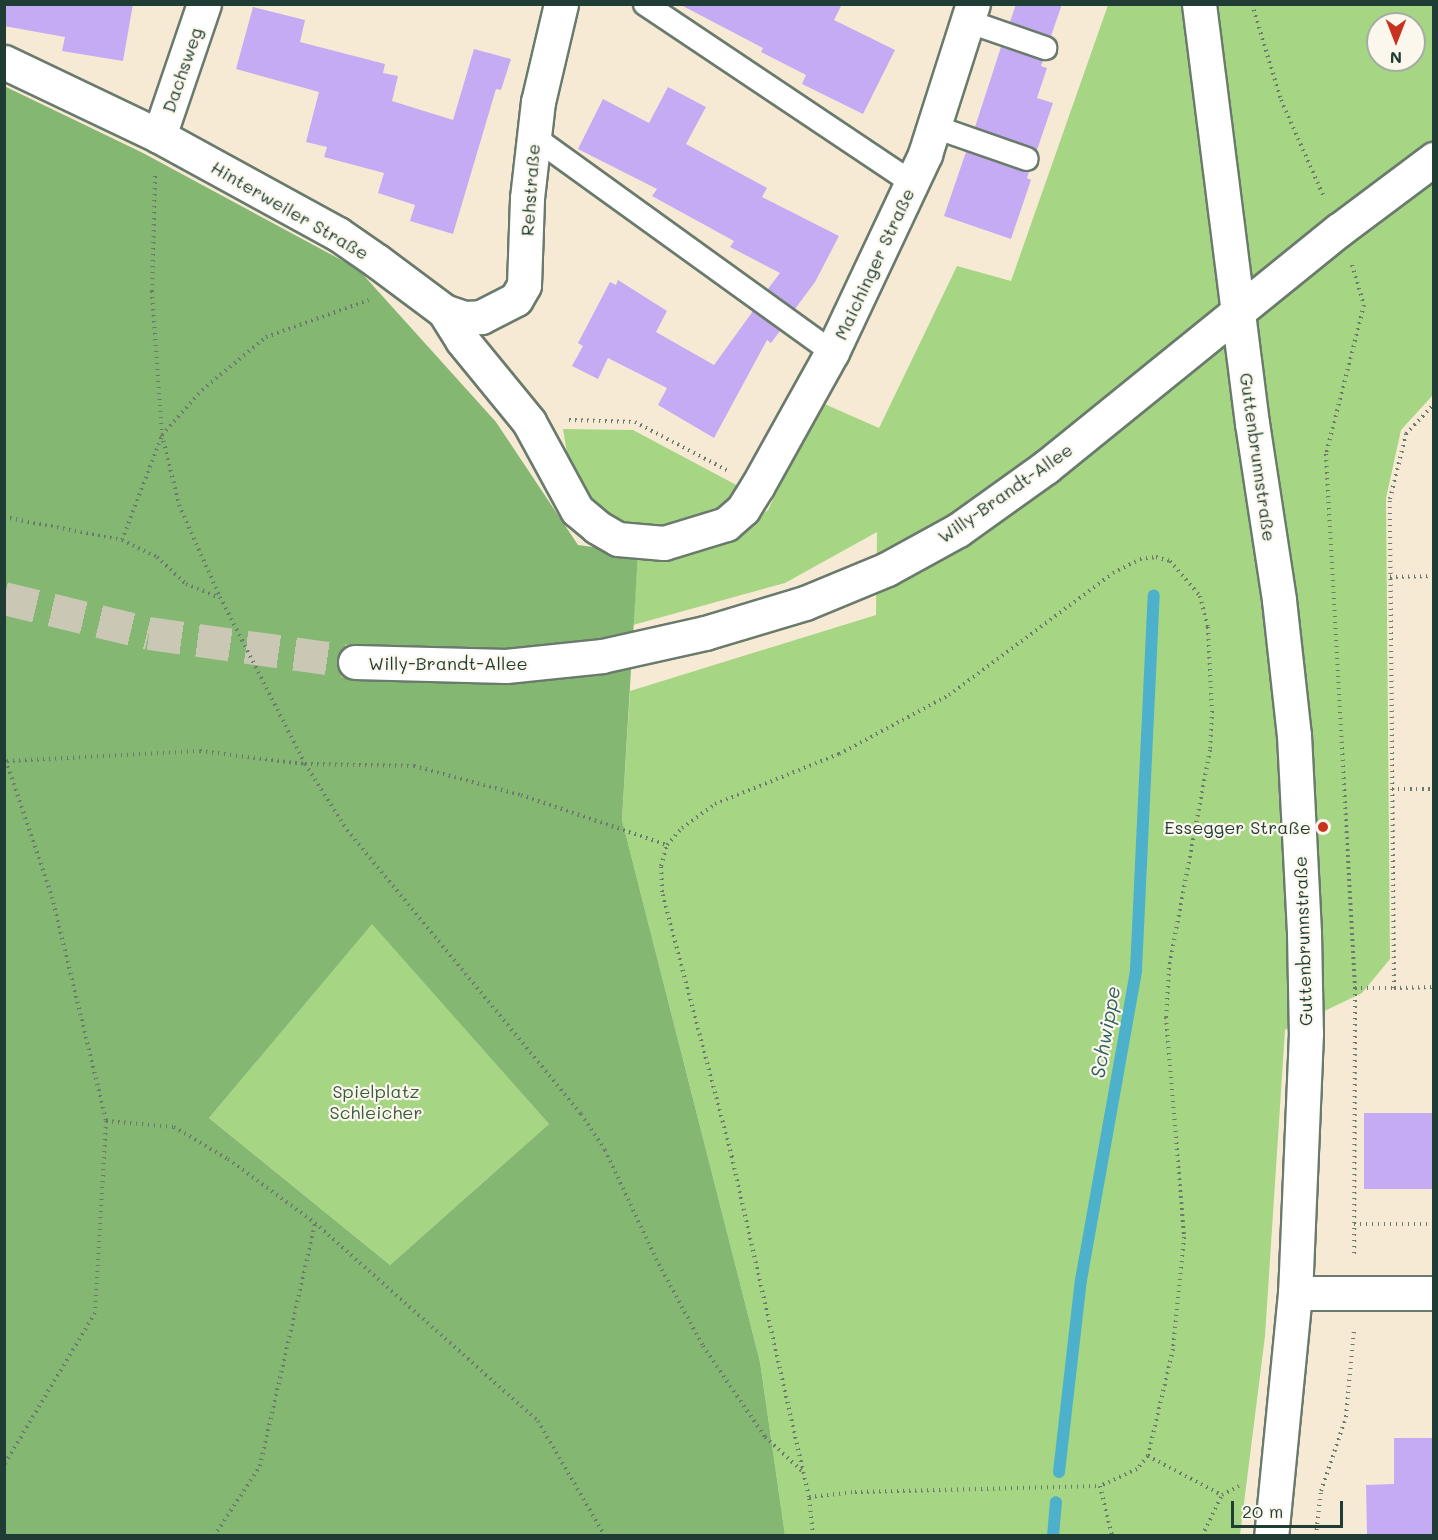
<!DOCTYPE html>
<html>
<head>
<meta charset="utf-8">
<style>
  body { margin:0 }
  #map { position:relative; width:1438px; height:1540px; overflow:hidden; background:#f6ead5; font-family:Mali,sans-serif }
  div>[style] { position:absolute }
  .green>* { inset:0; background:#a6d684 }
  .forest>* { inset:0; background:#84b772 }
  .stream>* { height:12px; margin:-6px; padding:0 6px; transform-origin:6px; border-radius:6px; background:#4db1cc }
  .building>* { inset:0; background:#c4abf4; transform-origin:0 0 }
  .secondary-tunnel>* { height:33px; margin-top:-16.5px; transform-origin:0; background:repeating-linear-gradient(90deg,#cbc7b5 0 33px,transparent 0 49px) }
  .path>* { height:4px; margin-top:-2px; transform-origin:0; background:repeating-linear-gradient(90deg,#6a7a6c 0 1.5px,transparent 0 6px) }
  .roads { filter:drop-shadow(2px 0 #6a7a6c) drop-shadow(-2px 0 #6a7a6c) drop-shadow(0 2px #6a7a6c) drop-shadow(0 -2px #6a7a6c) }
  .service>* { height:22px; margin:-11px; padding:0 11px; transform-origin:11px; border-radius:11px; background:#fff }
  .minor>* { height:33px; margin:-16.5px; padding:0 16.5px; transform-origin:16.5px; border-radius:16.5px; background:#fff }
  .tertiary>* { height:33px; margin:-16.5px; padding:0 16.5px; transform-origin:16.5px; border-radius:16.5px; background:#fff }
  .secondary>* { height:33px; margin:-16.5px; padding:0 16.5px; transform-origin:16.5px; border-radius:16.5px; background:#fff }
  .dots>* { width:16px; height:16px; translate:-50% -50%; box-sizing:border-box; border:3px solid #fbf7ec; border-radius:50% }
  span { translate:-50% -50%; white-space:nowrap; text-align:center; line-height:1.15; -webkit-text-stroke:4.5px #fbf7ec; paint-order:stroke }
  .street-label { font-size:18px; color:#1f3d34 }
  .poi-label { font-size:18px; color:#1f3d34 }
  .right { translate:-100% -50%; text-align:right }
  .park-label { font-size:18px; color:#3a5c44 }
  .water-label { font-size:20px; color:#2d6062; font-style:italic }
  .frame { position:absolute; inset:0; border:6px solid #1f3d34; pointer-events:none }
  .north { position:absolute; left:1366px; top:12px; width:60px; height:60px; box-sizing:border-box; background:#fbf7ec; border:2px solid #a3ada2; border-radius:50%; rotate:180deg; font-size:16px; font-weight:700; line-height:24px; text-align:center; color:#1f3d34 }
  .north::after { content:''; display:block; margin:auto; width:21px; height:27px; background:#c8321e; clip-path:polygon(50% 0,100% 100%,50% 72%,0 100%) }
  .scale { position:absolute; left:1231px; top:1501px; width:112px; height:27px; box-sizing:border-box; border:3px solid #1f3d34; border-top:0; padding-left:8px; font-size:18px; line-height:21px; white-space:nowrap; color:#1f3d34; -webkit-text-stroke:4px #fbf7ec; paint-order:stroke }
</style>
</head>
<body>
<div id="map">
  <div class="green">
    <i style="clip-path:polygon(evenodd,1108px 5px,1433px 5px,1433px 395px,1401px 430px,1386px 498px,1390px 959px,1362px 993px,1285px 1030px,1265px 1336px,1240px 1535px,785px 1535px,760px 1362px,622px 820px,630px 691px,876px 615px,877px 532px,785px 583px,633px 625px,638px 553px,729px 538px,768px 510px,820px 402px,879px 428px,957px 266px,1011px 281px,1108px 5px,1378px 24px,1414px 24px,1414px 60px,1378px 60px,1378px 24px)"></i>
    <i style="clip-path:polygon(563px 429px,633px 430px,742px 488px,696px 530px,622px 527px,583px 498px,567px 453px)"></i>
    <i style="clip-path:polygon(372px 923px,549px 1124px,390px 1265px,209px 1118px)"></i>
  </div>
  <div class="forest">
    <i style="clip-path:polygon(evenodd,4px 86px,143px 153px,358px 269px,496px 422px,578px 545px,638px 553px,622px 820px,760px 1362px,785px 1535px,5px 1535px,4px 86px,372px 924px,549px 1124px,390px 1265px,209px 1118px,372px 924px)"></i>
  </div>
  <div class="stream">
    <i style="left:1059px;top:1472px;width:193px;rotate:-83.5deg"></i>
    <i style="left:1081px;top:1280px;width:315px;rotate:-79.9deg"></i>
    <i style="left:1136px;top:970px;width:375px;rotate:-87.3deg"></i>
    <i style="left:1053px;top:1536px;width:34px;rotate:-85deg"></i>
  </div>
  <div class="building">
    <i style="clip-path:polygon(4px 4px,133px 4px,123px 61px,62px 51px,65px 37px,4px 26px)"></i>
    <i style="clip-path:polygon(679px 4px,842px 4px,834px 20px,895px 50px,863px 114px,802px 84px,806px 75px,761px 52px,763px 48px)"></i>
    <i style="clip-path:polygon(1016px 4px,1062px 4px,1051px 36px,1010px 22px)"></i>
    <i style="clip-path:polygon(253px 7px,305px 20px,300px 42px,385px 64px,383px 73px,398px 76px,392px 101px,453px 120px,474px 49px,511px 59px,501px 90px,496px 89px,453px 234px,410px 221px,415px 205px,378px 193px,384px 173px,324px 157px,327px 147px,306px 142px,319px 92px,236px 69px)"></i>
    <i style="clip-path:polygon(1001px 47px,1043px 61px,1041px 66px,1047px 68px,1037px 98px,1053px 103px,1037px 150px,975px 127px)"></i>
    <i style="clip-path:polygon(668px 87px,706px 107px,686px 144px,767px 188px,762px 197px,839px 236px,815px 282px,795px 309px,768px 289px,780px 273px,730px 247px,734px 241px,652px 196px,657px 189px,578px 149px,603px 99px,649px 123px)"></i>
    <i style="clip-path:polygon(966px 152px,1029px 172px,1027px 178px,1031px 180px,1011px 239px,944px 216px)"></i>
    <i style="clip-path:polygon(618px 280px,667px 311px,656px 332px,714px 365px,753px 311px,780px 331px,771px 343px,767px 340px,714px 438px,658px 405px,667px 388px,608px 358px,598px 379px,572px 366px,583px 346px,578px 343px,610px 282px,616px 285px)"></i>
    <i style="left:1434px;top:1113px;width:76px;height:70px;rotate:90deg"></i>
    <i style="clip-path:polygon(1394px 1438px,1434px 1438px,1434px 1534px,1367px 1535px,1366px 1485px,1394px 1484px)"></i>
  </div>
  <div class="secondary-tunnel">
    <i style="left:4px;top:598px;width:149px;rotate:13.6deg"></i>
    <i style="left:149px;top:633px;width:208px;rotate:8deg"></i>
  </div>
  <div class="path">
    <i style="left:1252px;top:4px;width:100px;rotate:73.2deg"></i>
    <i style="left:1281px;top:100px;width:106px;rotate:66.1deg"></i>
    <i style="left:155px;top:176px;width:115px;rotate:91.5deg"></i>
    <i style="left:152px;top:291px;width:144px;rotate:86deg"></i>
    <i style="left:162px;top:435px;width:72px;rotate:76.3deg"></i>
    <i style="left:179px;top:505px;width:101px;rotate:66deg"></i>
    <i style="left:220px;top:597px;width:187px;rotate:63deg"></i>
    <i style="left:305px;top:764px;width:78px;rotate:57.5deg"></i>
    <i style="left:347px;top:830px;width:368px;rotate:50.5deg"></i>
    <i style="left:581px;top:1114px;width:43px;rotate:56.3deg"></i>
    <i style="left:605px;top:1150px;width:120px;rotate:64.9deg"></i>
    <i style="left:656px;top:1259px;width:99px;rotate:61.6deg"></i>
    <i style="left:703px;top:1346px;width:110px;rotate:55.7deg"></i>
    <i style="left:765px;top:1437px;width:50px;rotate:42.6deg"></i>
    <i style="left:1352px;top:265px;width:42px;rotate:73.3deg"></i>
    <i style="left:1364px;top:305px;width:154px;rotate:104.3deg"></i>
    <i style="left:1326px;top:454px;width:535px;rotate:86.89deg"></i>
    <i style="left:1355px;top:988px;width:270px;rotate:90.2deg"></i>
    <i style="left:569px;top:420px;width:66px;rotate:1.7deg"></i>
    <i style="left:635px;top:422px;width:104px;rotate:27.6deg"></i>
    <i style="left:4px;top:517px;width:120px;rotate:11deg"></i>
    <i style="left:122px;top:540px;width:39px;rotate:26deg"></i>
    <i style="left:157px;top:557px;width:40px;rotate:43deg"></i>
    <i style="left:186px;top:584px;width:35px;rotate:22deg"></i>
    <i style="left:122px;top:540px;width:112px;rotate:-69.1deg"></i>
    <i style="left:162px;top:435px;width:60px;rotate:-48.4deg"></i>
    <i style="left:202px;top:390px;width:83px;rotate:-39.6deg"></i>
    <i style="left:266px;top:337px;width:109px;rotate:-19.8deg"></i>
    <i style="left:1390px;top:577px;width:44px;rotate:-1.3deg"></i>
    <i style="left:4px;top:755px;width:150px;rotate:71.3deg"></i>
    <i style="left:52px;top:897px;width:230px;rotate:76.4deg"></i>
    <i style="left:106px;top:1121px;width:192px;rotate:93.3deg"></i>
    <i style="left:95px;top:1313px;width:177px;rotate:120.9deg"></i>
    <i style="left:7px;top:761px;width:193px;rotate:-3deg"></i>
    <i style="left:200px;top:751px;width:106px;rotate:7.1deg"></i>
    <i style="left:305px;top:764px;width:109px;rotate:1.1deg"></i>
    <i style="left:414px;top:766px;width:111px;rotate:15.2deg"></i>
    <i style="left:521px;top:795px;width:154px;rotate:18.9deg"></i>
    <i style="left:1392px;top:789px;width:42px"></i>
    <i style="left:1355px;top:988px;width:39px"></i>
    <i style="left:1394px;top:988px;width:489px;rotate:-90.5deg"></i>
    <i style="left:1390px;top:499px;width:67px;rotate:-76.2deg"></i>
    <i style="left:1406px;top:434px;width:41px;rotate:-47deg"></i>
    <i style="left:1394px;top:988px;width:40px;rotate:-1.4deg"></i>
    <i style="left:106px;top:1121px;width:68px;rotate:5deg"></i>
    <i style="left:174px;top:1127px;width:63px;rotate:30.7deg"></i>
    <i style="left:228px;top:1159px;width:108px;rotate:36.3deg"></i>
    <i style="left:1354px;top:1224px;width:80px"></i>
    <i style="left:1148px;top:1456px;width:84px;rotate:27.8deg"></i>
    <i style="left:809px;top:1497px;width:46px;rotate:-6.2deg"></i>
    <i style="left:855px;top:1492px;width:245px;rotate:-1.4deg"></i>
    <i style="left:1100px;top:1486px;width:51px;rotate:76.5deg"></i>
    <i style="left:214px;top:1536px;width:84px;rotate:-56.7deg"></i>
    <i style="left:260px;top:1466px;width:249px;rotate:-77.2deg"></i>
    <i style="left:315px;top:1223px;width:298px;rotate:41.6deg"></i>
    <i style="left:538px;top:1421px;width:133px;rotate:59.8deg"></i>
    <i style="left:813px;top:1536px;width:39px;rotate:-96deg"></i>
    <i style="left:809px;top:1497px;width:349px;rotate:-102.8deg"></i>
    <i style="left:732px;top:1157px;width:274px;rotate:-104.8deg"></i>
    <i style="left:662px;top:892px;width:26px;rotate:-92deg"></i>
    <i style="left:661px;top:866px;width:22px;rotate:-74deg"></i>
    <i style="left:667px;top:845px;width:23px;rotate:-49deg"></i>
    <i style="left:682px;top:828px;width:41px;rotate:-36deg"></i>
    <i style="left:715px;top:804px;width:134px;rotate:-22deg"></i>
    <i style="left:839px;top:754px;width:125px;rotate:-28.2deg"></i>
    <i style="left:949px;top:695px;width:204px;rotate:-36.6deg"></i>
    <i style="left:1113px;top:573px;width:30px;rotate:-27deg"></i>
    <i style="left:1140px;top:559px;width:16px;rotate:-7deg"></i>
    <i style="left:1156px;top:557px;width:15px;rotate:16deg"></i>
    <i style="left:1170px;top:561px;width:46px;rotate:49.4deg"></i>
    <i style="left:1200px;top:596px;width:32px;rotate:76deg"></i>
    <i style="left:1208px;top:627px;width:84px;rotate:87.3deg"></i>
    <i style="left:1212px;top:711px;width:39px;rotate:93deg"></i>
    <i style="left:1210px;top:750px;width:222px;rotate:100.7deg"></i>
    <i style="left:1169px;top:968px;width:49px;rotate:93.5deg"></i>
    <i style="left:1166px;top:1017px;width:221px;rotate:85.3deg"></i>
    <i style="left:1184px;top:1237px;width:113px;rotate:95.6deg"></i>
    <i style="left:1173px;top:1349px;width:110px;rotate:103.2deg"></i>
    <i style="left:1148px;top:1456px;width:17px;rotate:130deg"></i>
    <i style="left:1137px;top:1469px;width:41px;rotate:155.3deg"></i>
    <i style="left:1202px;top:1536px;width:46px;rotate:-64deg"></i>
    <i style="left:1222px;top:1495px;width:19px;rotate:-28deg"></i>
    <i style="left:1316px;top:1536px;width:45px;rotate:-83.7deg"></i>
    <i style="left:1321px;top:1491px;width:78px;rotate:-71.3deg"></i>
    <i style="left:1346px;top:1417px;width:88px;rotate:-84.8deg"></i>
  </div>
  <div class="roads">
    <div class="service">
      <i style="left:645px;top:4px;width:321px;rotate:33.8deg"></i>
      <i style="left:967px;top:21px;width:83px;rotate:19.1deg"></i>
      <i style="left:935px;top:127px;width:97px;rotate:19.2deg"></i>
      <i style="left:534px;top:137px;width:367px;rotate:35.8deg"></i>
    </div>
    <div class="minor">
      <i style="left:4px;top:62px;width:172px;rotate:25.5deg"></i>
      <i style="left:159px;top:136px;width:204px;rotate:28.7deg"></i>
      <i style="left:338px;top:234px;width:47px;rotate:34.7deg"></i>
      <i style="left:377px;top:261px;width:84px;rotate:36.7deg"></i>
      <i style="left:444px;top:311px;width:34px;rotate:58deg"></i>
      <i style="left:462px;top:340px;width:106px;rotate:50.7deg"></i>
      <i style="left:529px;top:422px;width:100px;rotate:61.4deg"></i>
      <i style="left:577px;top:510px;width:26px;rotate:40deg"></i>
      <i style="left:597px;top:527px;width:24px;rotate:30deg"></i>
      <i style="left:618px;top:539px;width:46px;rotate:5deg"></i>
      <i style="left:664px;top:543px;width:65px;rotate:-17deg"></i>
      <i style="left:726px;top:524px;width:23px;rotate:-41deg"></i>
      <i style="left:743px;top:509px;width:28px;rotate:-58deg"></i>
      <i style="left:758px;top:485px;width:152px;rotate:-60.9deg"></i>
      <i style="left:832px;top:352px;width:219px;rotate:-64.8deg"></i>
      <i style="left:925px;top:154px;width:157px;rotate:-72.3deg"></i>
      <i style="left:159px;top:136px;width:139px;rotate:-71.2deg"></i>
      <i style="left:444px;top:311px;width:21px;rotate:19deg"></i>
      <i style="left:464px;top:318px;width:17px;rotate:-3deg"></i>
      <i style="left:481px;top:317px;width:39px;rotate:-27deg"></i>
      <i style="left:516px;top:299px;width:16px;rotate:-60deg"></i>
      <i style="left:524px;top:285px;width:87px;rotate:-88deg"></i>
      <i style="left:527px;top:198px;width:97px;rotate:-83.5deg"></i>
      <i style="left:538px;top:102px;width:101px;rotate:-76.8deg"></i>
      <i style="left:1295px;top:1293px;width:139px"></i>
    </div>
    <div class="tertiary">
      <i style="left:1199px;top:4px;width:422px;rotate:82.8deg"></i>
      <i style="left:1252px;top:423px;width:179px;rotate:81.3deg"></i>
      <i style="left:1279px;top:600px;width:136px;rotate:83.7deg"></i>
      <i style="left:1294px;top:735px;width:198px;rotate:87.1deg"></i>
      <i style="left:1304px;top:933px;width:100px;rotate:88.9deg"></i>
      <i style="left:1306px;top:1033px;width:260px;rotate:92.4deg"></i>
      <i style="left:1295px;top:1293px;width:244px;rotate:95.6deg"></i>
    </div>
    <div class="secondary">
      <i style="left:355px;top:662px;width:151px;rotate:1.5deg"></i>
      <i style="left:506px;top:666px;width:97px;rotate:-5.9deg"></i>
      <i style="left:602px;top:656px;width:106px;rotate:-12.6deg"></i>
      <i style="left:705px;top:633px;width:104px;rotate:-16.7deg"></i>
      <i style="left:805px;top:603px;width:89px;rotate:-22.5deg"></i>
      <i style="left:887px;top:569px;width:81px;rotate:-28.8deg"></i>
      <i style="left:958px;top:530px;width:108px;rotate:-35.6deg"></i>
      <i style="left:1046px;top:467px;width:377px;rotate:-39deg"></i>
      <i style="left:1339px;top:230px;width:119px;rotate:-36.8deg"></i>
    </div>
  </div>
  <div class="dots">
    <i style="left:1323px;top:827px;background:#c8321e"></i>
  </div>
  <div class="street-label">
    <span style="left:182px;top:70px;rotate:-71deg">Dachsweg</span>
    <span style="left:530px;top:190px;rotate:-86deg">Rehstraße</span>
    <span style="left:290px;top:210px;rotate:30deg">Hinterweiler Straße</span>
    <span style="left:874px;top:264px;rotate:-65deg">Maichinger Straße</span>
    <span style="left:1258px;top:457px;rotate:82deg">Guttenbrunnstraße</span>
    <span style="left:1005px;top:493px;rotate:-35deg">Willy-Brandt-Allee</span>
    <span style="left:448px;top:663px">Willy-Brandt-Allee</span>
    <span style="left:1303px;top:941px;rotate:-92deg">Guttenbrunnstraße</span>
  </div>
  <div class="poi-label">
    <span class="right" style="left:1311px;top:827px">Essegger Straße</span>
  </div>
  <div class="park-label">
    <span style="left:376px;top:1102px">Spielplatz<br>Schleicher</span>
  </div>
  <div class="water-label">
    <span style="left:1105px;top:1032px;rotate:-80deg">Schwippe</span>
  </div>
  <div class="frame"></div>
  <div class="north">N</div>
  <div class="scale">20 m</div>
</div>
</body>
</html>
